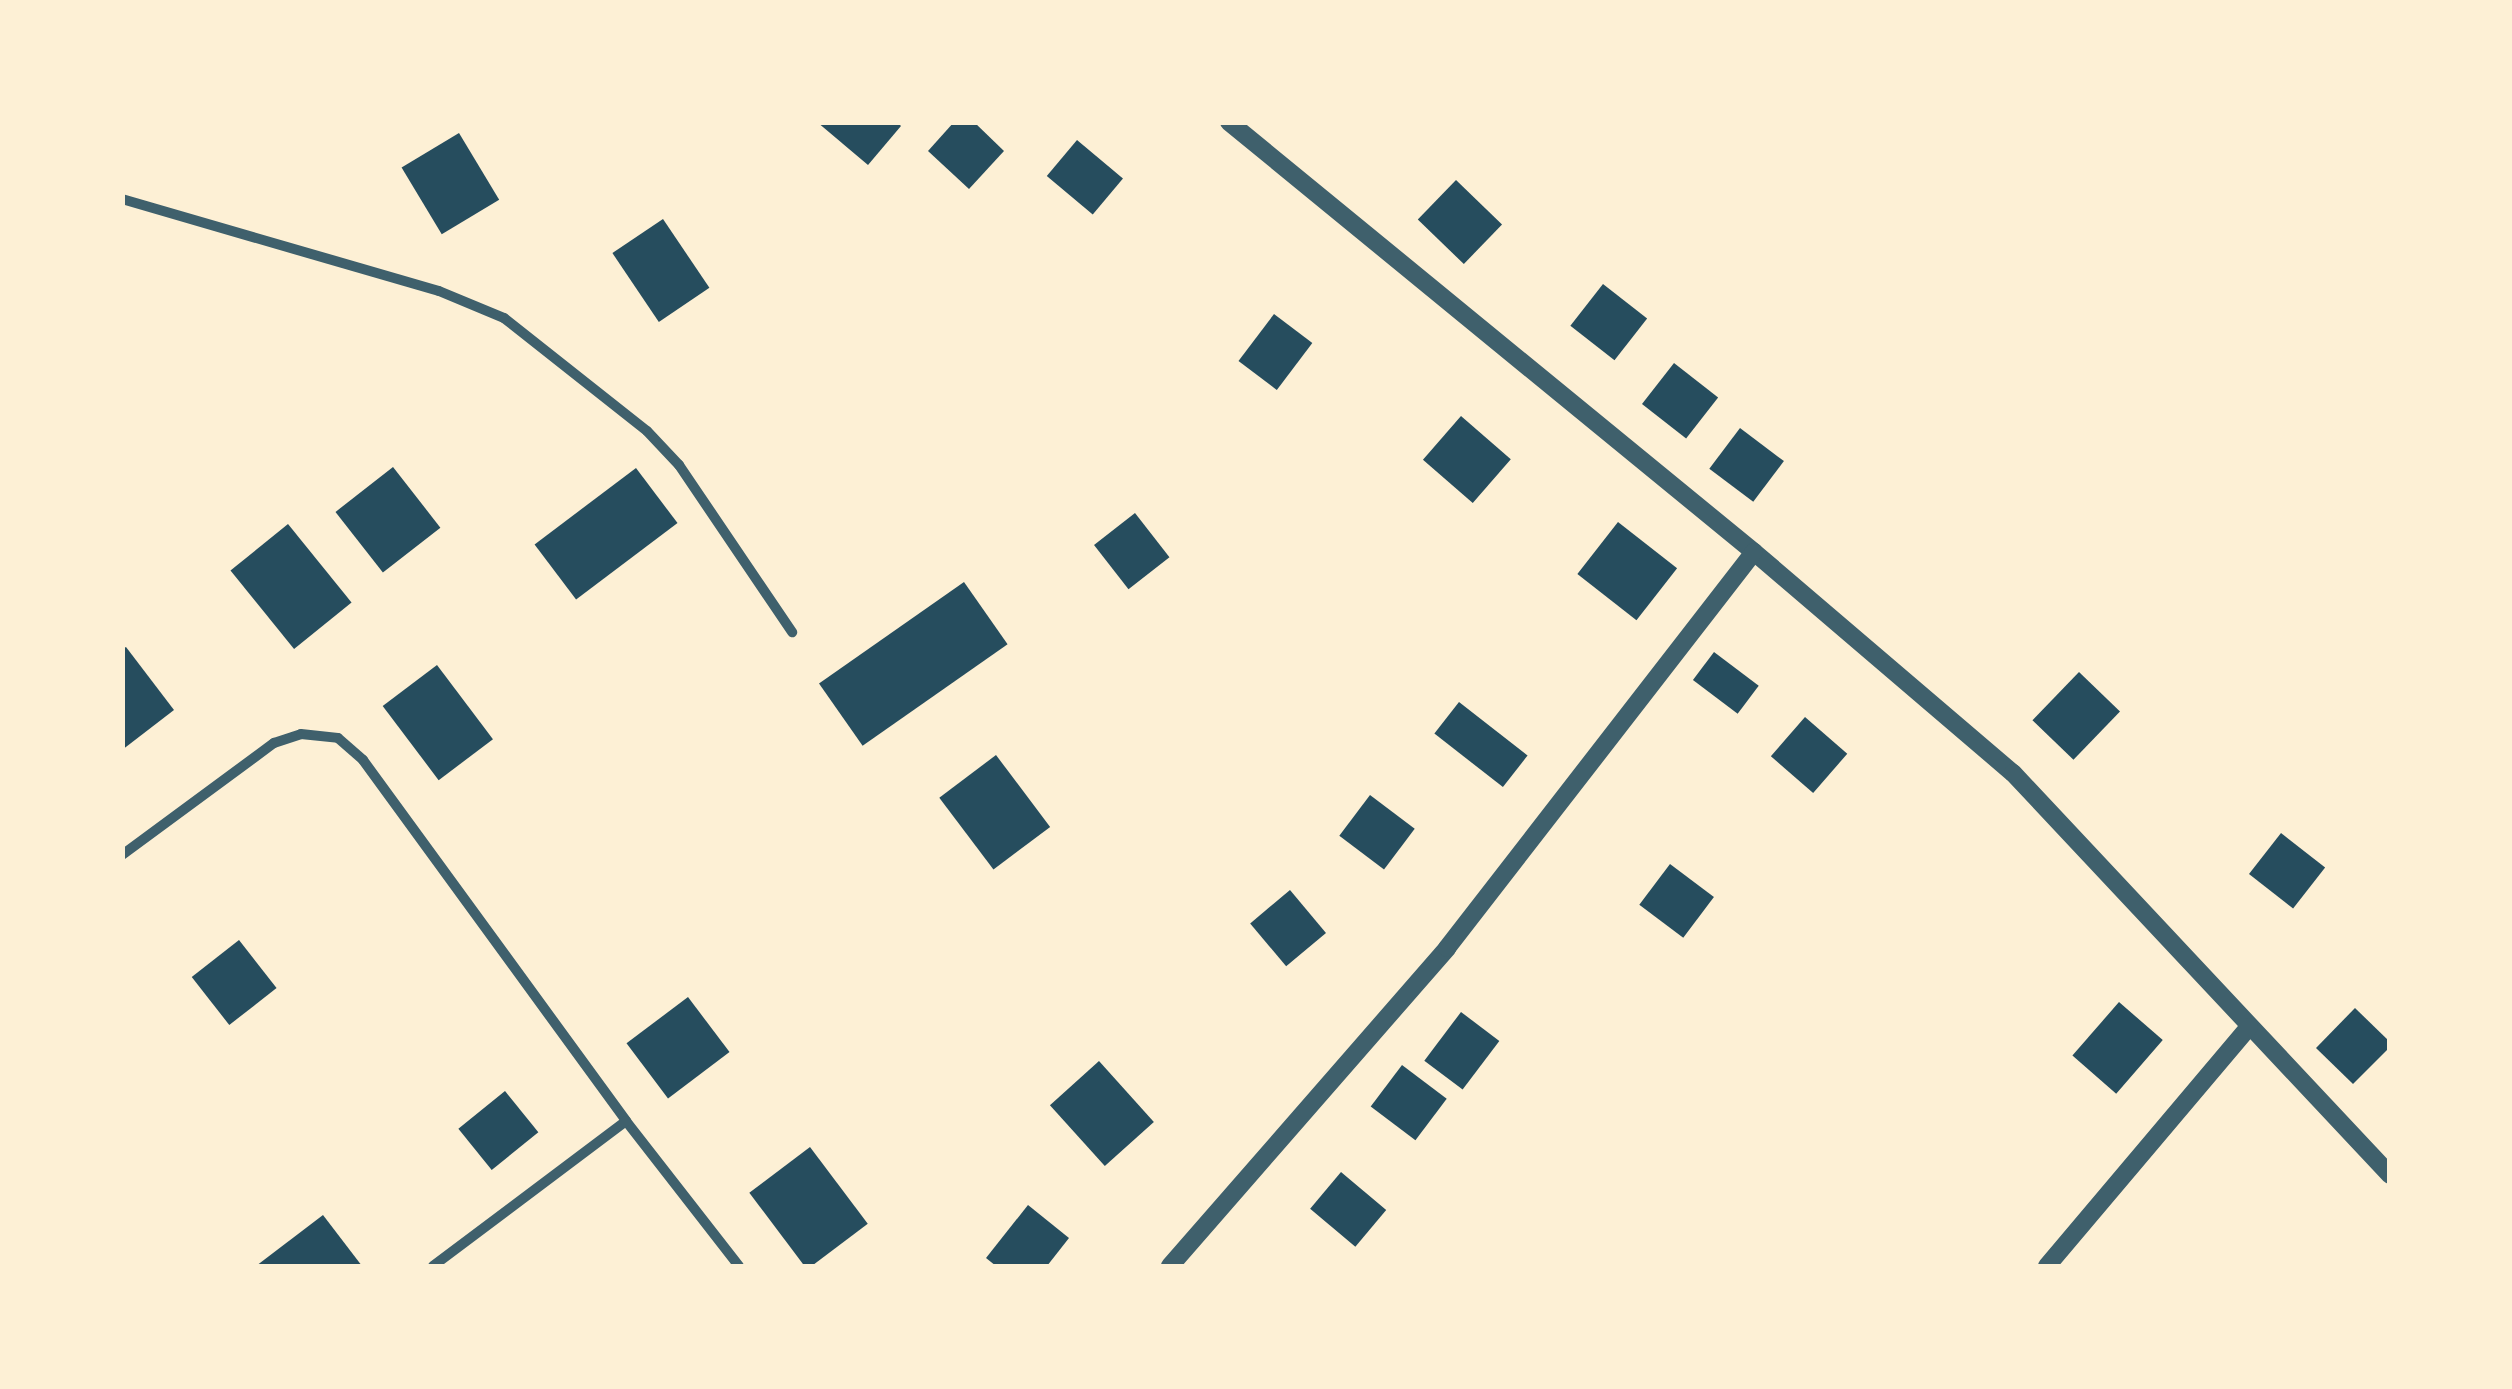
<!DOCTYPE html>
<html>
<head>
<meta charset="utf-8">
<style>
  body { margin:0 }
  #map { position:relative; width:2512px; height:1389px; overflow:hidden; background:#fdf0d5; font-family:Mulish,sans-serif }
  div>[style] { position:absolute }
  .building>* { inset:0; background:#264d5e; transform-origin:0 0 }
  .minor>* { height:10px; margin:-5px; padding:0 5px; transform-origin:5px; border-radius:5px; background:#3f606c }
  .tertiary>* { height:18px; margin:-9px; padding:0 9px; transform-origin:9px; border-radius:9px; background:#3f606c }
  span { translate:-50% -50%; white-space:nowrap; text-align:center; line-height:1.15; -webkit-text-stroke:8px #fdf0d5; paint-order:stroke }
  .frame { position:absolute; inset:0; border:125px solid #fdf0d5; pointer-events:none }
</style>
</head>
<body>
<div id="map">
  <div class="building">
    <i style="clip-path:polygon(817px 122px,897px 122px,901px 126px,868px 165px)"></i>
    <i style="clip-path:polygon(954px 122px,974px 122px,1004px 151px,969px 189px,928px 151px)"></i>
    <i style="left:459px;top:133px;width:78px;height:67px;rotate:59deg"></i>
    <i style="left:1077px;top:140px;width:60px;height:47px;rotate:40deg"></i>
    <i style="left:1456px;top:180px;width:64px;height:55px;rotate:44deg"></i>
    <i style="left:663px;top:219px;width:83px;height:61px;rotate:56deg"></i>
    <i style="left:1603px;top:284px;width:56px;height:53px;rotate:38deg"></i>
    <i style="left:1274px;top:314px;width:48px;height:59px;rotate:37deg"></i>
    <i style="left:1674px;top:363px;width:56px;height:52px;rotate:38deg"></i>
    <i style="left:1461px;top:416px;width:66px;height:58px;rotate:41deg"></i>
    <i style="left:1740px;top:428px;width:55px;height:51px;rotate:37deg"></i>
    <i style="left:393px;top:467px;width:77px;height:73px;rotate:52deg"></i>
    <i style="left:636px;top:468px;width:69px;height:127px;rotate:53deg"></i>
    <i style="left:1135px;top:513px;width:56px;height:52px;rotate:52deg"></i>
    <i style="left:1618px;top:522px;width:75px;height:66px;rotate:38deg"></i>
    <i style="left:288px;top:524px;width:101px;height:74px;rotate:51deg"></i>
    <i style="left:964px;top:582px;width:76px;height:177px;rotate:55deg"></i>
    <i style="clip-path:polygon(126px 647px,174px 710px,122px 750px,122px 649px)"></i>
    <i style="left:1714px;top:652px;width:56px;height:35px;rotate:37deg"></i>
    <i style="left:437px;top:665px;width:93px;height:68px;rotate:53deg"></i>
    <i style="left:2079px;top:672px;width:57px;height:67px;rotate:44deg"></i>
    <i style="left:1459px;top:702px;width:87px;height:40px;rotate:38deg"></i>
    <i style="left:1805px;top:717px;width:56px;height:52px;rotate:41deg"></i>
    <i style="left:996px;top:755px;width:90px;height:71px;rotate:53deg"></i>
    <i style="left:1370px;top:795px;width:56px;height:51px;rotate:37deg"></i>
    <i style="left:2281px;top:833px;width:56px;height:52px;rotate:38deg"></i>
    <i style="left:1670px;top:864px;width:55px;height:51px;rotate:37deg"></i>
    <i style="left:1290px;top:890px;width:56px;height:52px;rotate:50deg"></i>
    <i style="left:239px;top:940px;width:61px;height:60px;rotate:52deg"></i>
    <i style="left:688px;top:997px;width:69px;height:77px;rotate:53deg"></i>
    <i style="left:2119px;top:1002px;width:58px;height:71px;rotate:41deg"></i>
    <i style="clip-path:polygon(2355px 1008px,2390px 1042px,2390px 1047px,2353px 1084px,2316px 1048px)"></i>
    <i style="left:1461px;top:1012px;width:48px;height:61px;rotate:37deg"></i>
    <i style="left:1099px;top:1061px;width:82px;height:66px;rotate:48deg"></i>
    <i style="left:1402px;top:1065px;width:56px;height:52px;rotate:37deg"></i>
    <i style="left:505px;top:1091px;width:53px;height:60px;rotate:51deg"></i>
    <i style="left:810px;top:1147px;width:96px;height:76px;rotate:53deg"></i>
    <i style="left:1341px;top:1172px;width:59px;height:48px;rotate:40deg"></i>
    <i style="clip-path:polygon(1028px 1205px,1069px 1238px,1047px 1266px,996px 1266px,986px 1258px)"></i>
    <i style="clip-path:polygon(323px 1215px,362px 1266px,256px 1266px)"></i>
  </div>
  <div class="minor">
    <i style="left:122px;top:199px;width:330px;rotate:16.2deg"></i>
    <i style="left:439px;top:291px;width:70px;rotate:22.6deg"></i>
    <i style="left:504px;top:318px;width:182px;rotate:38.3deg"></i>
    <i style="left:647px;top:431px;width:47px;rotate:46.7deg"></i>
    <i style="left:679px;top:465px;width:202px;rotate:55.9deg"></i>
    <i style="left:122px;top:855px;width:189px;rotate:-36.4deg"></i>
    <i style="left:274px;top:743px;width:28px;rotate:-18deg"></i>
    <i style="left:301px;top:734px;width:37px;rotate:6deg"></i>
    <i style="left:338px;top:738px;width:33px;rotate:41deg"></i>
    <i style="left:363px;top:760px;width:447px;rotate:53.9deg"></i>
    <i style="left:626px;top:1121px;width:184px;rotate:52.1deg"></i>
    <i style="left:433px;top:1266px;width:241px;rotate:-36.9deg"></i>
  </div>
  <div class="tertiary">
    <i style="left:1229px;top:122px;width:679px;rotate:39.32deg"></i>
    <i style="left:1754px;top:552px;width:340px;rotate:40.5deg"></i>
    <i style="left:2013px;top:773px;width:551px;rotate:46.84deg"></i>
    <i style="left:1170px;top:1266px;width:422px;rotate:-48.9deg"></i>
    <i style="left:1447px;top:948px;width:501px;rotate:-52.22deg"></i>
    <i style="left:2047px;top:1266px;width:313px;rotate:-49.8deg"></i>
  </div>
  <div class="frame"></div>
</div>
</body>
</html>
